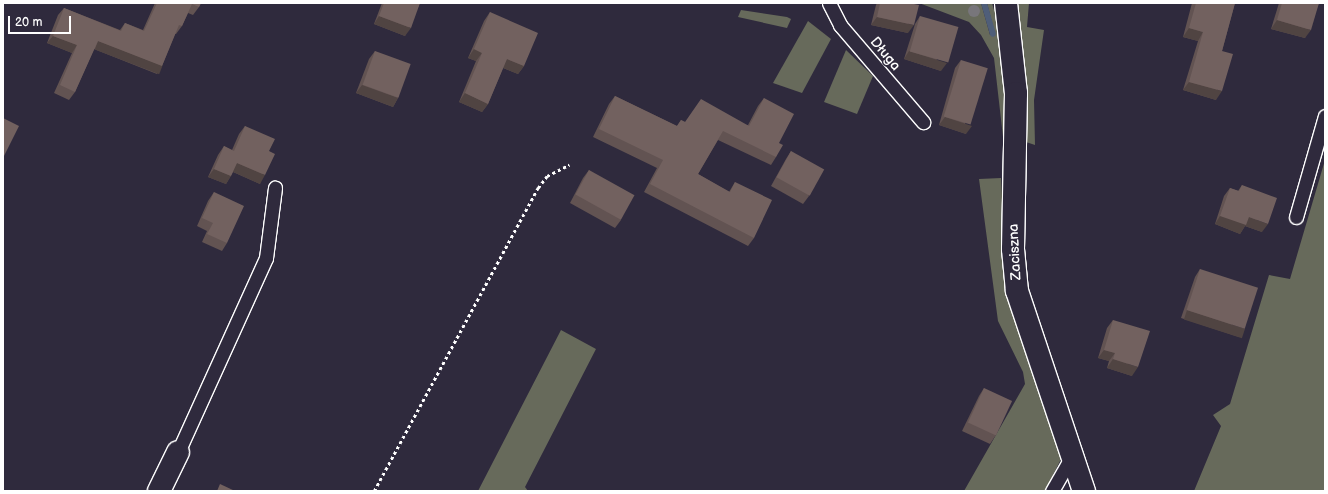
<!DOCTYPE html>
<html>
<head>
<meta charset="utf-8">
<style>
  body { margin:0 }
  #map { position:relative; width:1328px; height:494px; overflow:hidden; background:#2f2a3d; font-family:"Balsamiq Sans",sans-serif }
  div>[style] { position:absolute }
  .green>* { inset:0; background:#676a5b }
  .stream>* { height:6px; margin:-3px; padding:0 3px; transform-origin:3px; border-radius:3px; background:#4f5e79 }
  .path>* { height:2.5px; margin-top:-1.25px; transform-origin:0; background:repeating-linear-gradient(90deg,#fff 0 3px,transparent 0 6px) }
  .roads { filter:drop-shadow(1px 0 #fff) drop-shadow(-1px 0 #fff) drop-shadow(0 1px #fff) drop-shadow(0 -1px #fff) }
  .lane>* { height:13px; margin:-6.5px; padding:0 6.5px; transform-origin:6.5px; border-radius:6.5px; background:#2f2a3d }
  .street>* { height:22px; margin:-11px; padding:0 11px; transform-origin:11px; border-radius:11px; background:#2f2a3d }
  .trees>* { width:12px; height:12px; margin:-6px; border-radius:50%; background:#78767b }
  .wall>* { inset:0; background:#625352 }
  .shaded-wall>* { inset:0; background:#504442; transform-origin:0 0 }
  .building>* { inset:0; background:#72615f; transform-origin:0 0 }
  span { translate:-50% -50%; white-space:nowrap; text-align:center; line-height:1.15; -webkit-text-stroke:3px #2f2a3d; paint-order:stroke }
  .street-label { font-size:14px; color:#fff }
  .frame { position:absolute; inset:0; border:4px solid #fff; pointer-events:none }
  .scale { position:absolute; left:8px; top:16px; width:63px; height:18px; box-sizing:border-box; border:2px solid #fff; border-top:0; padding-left:5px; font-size:12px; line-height:14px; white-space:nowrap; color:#fff; -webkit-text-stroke:3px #2f2a3d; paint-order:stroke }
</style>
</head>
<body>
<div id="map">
  <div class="green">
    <i style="clip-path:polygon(919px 3px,981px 3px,990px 35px,995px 34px,987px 3px,992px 3px,994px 10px,999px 9px,1009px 137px,1003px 137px,994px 58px,981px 35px,969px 22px)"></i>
    <i style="clip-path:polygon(1021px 3px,1029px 3px,1027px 27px,1044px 30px,1034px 100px,1035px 145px,1023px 141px,1015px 7px)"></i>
    <i style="clip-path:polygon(741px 10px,787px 17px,791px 19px,787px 28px,738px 17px)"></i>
    <i style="clip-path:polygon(808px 21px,831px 39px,802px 93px,773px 83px)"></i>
    <i style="clip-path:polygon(846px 50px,873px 76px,857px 114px,824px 102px)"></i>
    <i style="clip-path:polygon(1325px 160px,1325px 491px,1194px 491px,1221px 426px,1213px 415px,1230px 404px,1269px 275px,1290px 279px)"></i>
    <i style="clip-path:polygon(1001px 178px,1007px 280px,1062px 457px,1045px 491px,964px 491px,1025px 384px,1023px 372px,998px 321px,979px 179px)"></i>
    <i style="clip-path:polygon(561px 330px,596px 349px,525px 487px,528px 491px,478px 491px)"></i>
  </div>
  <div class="stream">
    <i style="left:984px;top:3px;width:32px;rotate:74deg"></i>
  </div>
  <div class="path">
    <i style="left:374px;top:491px;width:345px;rotate:-61.6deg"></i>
    <i style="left:538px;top:188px;width:15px;rotate:-53deg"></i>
    <i style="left:547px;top:176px;width:25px;rotate:-27deg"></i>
  </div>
  <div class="roads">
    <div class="lane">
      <i style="left:829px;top:3px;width:25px;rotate:63deg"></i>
      <i style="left:840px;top:25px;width:128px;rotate:49.4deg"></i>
      <i style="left:1296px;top:217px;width:105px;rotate:-74deg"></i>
      <i style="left:178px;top:452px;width:213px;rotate:-65.6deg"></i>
      <i style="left:266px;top:258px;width:71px;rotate:-82.7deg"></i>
      <i style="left:1052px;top:491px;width:40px;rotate:-60.3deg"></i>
    </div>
    <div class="street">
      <i style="left:1006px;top:3px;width:91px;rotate:83.7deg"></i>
      <i style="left:1016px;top:93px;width:156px;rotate:91.1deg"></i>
      <i style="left:1013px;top:249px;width:42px;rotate:84.6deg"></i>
      <i style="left:1017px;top:291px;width:211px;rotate:71.5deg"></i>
      <i style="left:159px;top:491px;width:43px;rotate:-64deg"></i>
    </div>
  </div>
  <div class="trees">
    <i style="left:974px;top:11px"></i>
  </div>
  <div class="wall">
    <i style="clip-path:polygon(155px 3px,201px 3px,199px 7px,193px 15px,188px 13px,182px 26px,176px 34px,175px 34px,162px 66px,157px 74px,94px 49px,75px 92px,69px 100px,54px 93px,72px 53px,47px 43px,58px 15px,64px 8px,120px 30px,125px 23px,143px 30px)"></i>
    <i style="clip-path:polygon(382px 3px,420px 3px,405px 36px,374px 24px)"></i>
    <i style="clip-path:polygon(877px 3px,909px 3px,908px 33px,871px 25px,876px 5px)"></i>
    <i style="clip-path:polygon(1192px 3px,1235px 3px,1222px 51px,1216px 100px,1183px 90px,1198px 41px,1183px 37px)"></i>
    <i style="clip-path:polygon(1279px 3px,1319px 3px,1305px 38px,1271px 29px)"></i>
    <i style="clip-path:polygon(490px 12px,524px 66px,518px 74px,503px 68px,488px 104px,482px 112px,459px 102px,476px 61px,468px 58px,484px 21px)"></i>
    <i style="clip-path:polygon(920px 16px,941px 71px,904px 59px,915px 24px)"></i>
    <i style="clip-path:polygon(375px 51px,398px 98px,393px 107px,356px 93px,369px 59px)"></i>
    <i style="clip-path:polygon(961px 60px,966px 134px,939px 125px,955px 68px)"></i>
    <i style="clip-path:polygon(615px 96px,677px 126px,681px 120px,685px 122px,748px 125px,758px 106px,764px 98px,779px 143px,776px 157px,771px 165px,718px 140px,698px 174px,729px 192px,735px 182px,754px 238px,748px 246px,644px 192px,657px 168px,593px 137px,609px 104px)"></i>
    <i style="clip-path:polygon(245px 126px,269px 151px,260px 184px,233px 172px,226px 184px,208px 177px,218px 155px,224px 146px,232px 150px,239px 134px)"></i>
    <i style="clip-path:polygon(791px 151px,809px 196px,803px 204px,771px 186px,786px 159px)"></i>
    <i style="clip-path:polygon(589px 170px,621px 220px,615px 228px,570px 203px,583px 178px)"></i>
    <i style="clip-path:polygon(1242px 185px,1262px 232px,1245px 226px,1240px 234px,1215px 224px,1224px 196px,1230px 188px,1238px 191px)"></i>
    <i style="clip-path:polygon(214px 192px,227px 243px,222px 251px,202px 242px,207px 231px,197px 226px,208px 201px)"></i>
    <i style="clip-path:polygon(1200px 269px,1239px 337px,1181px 318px,1195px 277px)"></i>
    <i style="clip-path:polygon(1113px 320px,1132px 376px,1107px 368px,1109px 361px,1098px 358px,1107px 328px)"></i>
    <i style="clip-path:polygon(984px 388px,996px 435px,990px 444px,962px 431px,979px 396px)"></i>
  </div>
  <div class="shaded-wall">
    <i style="clip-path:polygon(379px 16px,411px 28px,405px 36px,374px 24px)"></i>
    <i style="clip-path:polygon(877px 17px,914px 25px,908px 33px,871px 25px)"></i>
    <i style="clip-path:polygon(1277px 20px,1311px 30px,1305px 38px,1271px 29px)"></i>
    <i style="clip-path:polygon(1189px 28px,1203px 32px,1198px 41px,1183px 37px)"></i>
    <i style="clip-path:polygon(53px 36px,77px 45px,72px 53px,47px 43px)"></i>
    <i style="left:98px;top:41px;width:69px;height:9px;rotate:21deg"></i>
    <i style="clip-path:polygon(474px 49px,482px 53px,476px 61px,468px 58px)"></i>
    <i style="clip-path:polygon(909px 51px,947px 63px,941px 71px,904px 59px)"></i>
    <i style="clip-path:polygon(507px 59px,524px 66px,518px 74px,501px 67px)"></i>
    <i style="clip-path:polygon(1189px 82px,1222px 91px,1216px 100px,1183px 90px)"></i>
    <i style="clip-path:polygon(362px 85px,398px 98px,393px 107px,356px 93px)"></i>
    <i style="clip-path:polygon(465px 93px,488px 104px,482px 112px,459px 102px)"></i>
    <i style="clip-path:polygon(945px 117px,972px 126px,966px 134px,939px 125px)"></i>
    <i style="clip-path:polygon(237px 163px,265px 175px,260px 184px,231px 171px)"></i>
    <i style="clip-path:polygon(214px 169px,231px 176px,226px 184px,208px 177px)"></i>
    <i style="clip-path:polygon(1220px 216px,1249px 217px,1268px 224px,1262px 232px,1245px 226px,1240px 234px,1215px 224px)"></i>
    <i style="left:1187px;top:310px;width:61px;height:10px;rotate:18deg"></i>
    <i style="clip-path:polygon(1104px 350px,1115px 353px,1109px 361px,1098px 358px)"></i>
    <i style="clip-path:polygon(1113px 359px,1138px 367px,1132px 376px,1107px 368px)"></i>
  </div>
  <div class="building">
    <i style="clip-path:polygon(157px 3px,201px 3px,199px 7px,192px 4px,182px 26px,179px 25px,162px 66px,98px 41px,75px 92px,60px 85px,77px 45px,53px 36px,64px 8px,121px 31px,125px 23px,144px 31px)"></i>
    <i style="clip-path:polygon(384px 3px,420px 3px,411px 28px,379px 16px)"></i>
    <i style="clip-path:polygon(880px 3px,909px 3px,919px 5px,914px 25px,877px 17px)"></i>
    <i style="clip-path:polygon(1196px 3px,1235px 3px,1222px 51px,1233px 54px,1222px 91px,1189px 82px,1203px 32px,1189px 28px)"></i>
    <i style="clip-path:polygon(1282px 3px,1319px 3px,1311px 30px,1277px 20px)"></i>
    <i style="clip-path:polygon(490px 12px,538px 33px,524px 66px,507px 59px,488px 104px,465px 93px,482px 53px,474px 49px)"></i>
    <i style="left:920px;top:16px;width:40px;height:37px;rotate:16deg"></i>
    <i style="left:375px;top:51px;width:38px;height:36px;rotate:20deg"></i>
    <i style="left:961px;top:60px;width:28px;height:59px;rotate:17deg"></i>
    <i style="clip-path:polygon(615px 96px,677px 126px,681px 120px,685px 122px,701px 99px,749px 126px,764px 98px,794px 114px,779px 143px,783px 145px,776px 157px,723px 131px,698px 174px,730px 192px,735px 182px,772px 200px,754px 238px,650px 184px,663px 160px,599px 129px)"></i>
    <i style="clip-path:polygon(3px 118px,19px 126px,3px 158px)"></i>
    <i style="clip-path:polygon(245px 126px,275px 139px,269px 151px,275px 154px,265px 175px,237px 163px,231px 176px,214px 169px,224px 146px,234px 151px)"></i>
    <i style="left:791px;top:151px;width:38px;height:30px;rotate:29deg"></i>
    <i style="left:589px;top:170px;width:52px;height:28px;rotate:29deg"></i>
    <i style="clip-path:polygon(1242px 185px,1277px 198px,1268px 224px,1249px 217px,1246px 225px,1220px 216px,1230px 188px,1239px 191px)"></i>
    <i style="clip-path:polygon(214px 192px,244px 206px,227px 243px,207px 234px,213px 223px,202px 218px)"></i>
    <i style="left:1200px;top:269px;width:61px;height:43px;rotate:18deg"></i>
    <i style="clip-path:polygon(1113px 320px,1150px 331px,1138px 367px,1113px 359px,1115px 353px,1104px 350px)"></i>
    <i style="left:984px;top:388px;width:31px;height:38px;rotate:25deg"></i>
    <i style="clip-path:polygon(220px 484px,235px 491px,217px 491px)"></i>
  </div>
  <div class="street-label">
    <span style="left:885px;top:54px;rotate:50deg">Długa</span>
    <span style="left:1015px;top:252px;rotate:-93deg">Zaciszna</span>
  </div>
  <div class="frame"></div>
  <div class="scale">20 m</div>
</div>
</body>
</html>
